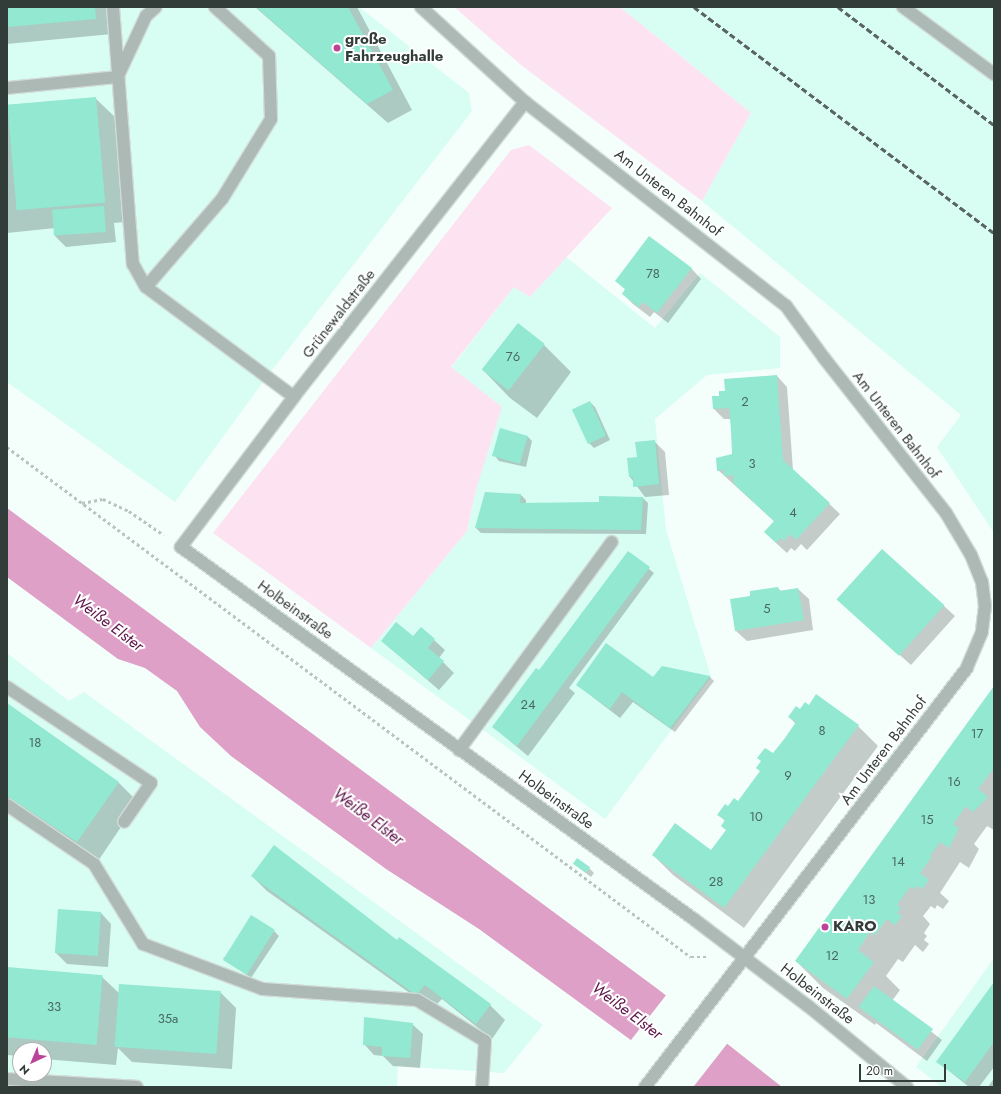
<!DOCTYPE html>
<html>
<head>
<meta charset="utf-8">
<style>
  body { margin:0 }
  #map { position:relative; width:1001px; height:1094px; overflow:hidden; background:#f4fffb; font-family:Jost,sans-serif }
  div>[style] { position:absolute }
  .built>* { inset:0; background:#d8fdf2 }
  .green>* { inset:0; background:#fde3f2 }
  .water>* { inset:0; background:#dea0c6 }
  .pier>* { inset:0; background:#f4fffb; transform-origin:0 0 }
  .shadow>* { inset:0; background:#0003 }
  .building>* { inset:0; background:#92e8d1; transform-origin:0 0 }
  .path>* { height:2.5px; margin-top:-1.25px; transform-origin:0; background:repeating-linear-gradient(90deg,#b9c4c0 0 3px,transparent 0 6px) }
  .roads { filter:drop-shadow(1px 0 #d1dcd8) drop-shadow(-1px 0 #d1dcd8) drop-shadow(0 1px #d1dcd8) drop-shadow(0 -1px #d1dcd8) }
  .lane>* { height:12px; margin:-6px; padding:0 6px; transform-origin:6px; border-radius:6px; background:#adb9b5 }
  .street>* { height:12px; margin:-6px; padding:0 6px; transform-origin:6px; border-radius:6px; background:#adb9b5 }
  .rail>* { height:3px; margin-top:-1.5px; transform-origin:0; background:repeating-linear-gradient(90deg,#5a6562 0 6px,transparent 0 9px) }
  .dots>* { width:11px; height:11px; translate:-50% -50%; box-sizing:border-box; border:2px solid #fff; border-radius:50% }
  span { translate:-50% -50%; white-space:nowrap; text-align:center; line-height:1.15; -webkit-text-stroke:4px #fff; paint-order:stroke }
  .number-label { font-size:13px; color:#4a6860 }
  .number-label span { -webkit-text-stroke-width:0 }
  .poi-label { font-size:15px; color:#323d3a; font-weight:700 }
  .left { translate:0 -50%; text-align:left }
  .street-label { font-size:15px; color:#323d3a }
  .water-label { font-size:16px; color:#5d1549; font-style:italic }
  .frame { position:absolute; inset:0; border:8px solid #323d3a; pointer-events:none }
  .north { position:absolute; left:12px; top:1042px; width:40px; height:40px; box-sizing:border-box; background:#fff; border:1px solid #adb1b0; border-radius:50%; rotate:224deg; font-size:11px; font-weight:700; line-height:16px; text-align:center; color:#323d3a }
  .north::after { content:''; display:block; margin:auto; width:14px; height:18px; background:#bc4498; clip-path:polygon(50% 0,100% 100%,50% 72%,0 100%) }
  .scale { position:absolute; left:859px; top:1064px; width:87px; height:18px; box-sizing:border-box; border:2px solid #323d3a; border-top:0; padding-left:5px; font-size:12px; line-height:14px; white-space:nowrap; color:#323d3a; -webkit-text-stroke:3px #fff; paint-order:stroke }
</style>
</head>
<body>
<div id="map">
  <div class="built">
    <i style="clip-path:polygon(7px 7px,359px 7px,469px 93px,472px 111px,266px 378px,175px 502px,7px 382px)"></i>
    <i style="clip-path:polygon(620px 7px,994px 7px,994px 533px,937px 447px,961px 415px,702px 201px,751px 113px)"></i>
    <i style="clip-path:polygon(566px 257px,655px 328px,700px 273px,780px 337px,780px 368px,707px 375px,655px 419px,666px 530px,711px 677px,605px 819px,371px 648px,467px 531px,476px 489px,451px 368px,514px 287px,530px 297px)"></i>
    <i style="clip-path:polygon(evenodd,7px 653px,69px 701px,84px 692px,543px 1025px,504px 1073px,398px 1066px,397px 1087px,7px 1087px,7px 653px,20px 1050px,44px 1050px,44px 1074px,20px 1074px,20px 1050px)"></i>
    <i style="clip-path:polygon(994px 958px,994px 1087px,942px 1087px,916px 1067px)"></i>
  </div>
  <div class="green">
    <i style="clip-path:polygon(454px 7px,620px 7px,751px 113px,702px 201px,521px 65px)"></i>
    <i style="clip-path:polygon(529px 145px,612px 208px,530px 297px,514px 287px,451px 367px,502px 407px,476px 489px,467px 531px,371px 648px,213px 533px,511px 150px)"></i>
  </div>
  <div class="water">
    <i style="clip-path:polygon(7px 508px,659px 990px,782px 1087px,695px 1087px,479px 929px,386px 869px,231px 756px,200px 727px,177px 691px,145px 668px,118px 659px,7px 577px)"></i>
  </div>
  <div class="pier">
    <i style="left:667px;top:994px;width:78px;height:61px;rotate:38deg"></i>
  </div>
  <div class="shadow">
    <i style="clip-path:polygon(7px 7px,109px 7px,112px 34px,7px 44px)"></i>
    <i style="clip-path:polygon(255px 7px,357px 7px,412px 110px,388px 123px)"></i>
    <i style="clip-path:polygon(95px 98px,116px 118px,125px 222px,114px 223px,116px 242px,66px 247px,55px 236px,55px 228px,7px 233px,7px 105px)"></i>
    <i style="clip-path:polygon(691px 268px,701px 279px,668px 323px,654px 312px,650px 317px,633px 304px,623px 294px,626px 290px,616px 281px)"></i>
    <i style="clip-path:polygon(544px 345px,571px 372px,537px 418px,510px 398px,483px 370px)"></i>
    <i style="clip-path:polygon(777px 376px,787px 387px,793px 470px,840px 514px,807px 550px,801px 544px,795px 551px,791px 548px,787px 553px,776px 543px,775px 522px,718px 470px,733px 455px,731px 419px,724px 419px,714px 409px,726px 392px)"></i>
    <i style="clip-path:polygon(590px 402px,595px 407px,610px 440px,594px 448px,589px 443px)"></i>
    <i style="clip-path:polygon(527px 436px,532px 441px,526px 467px,499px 461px,494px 455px)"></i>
    <i style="clip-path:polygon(654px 441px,665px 452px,669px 495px,645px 497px,630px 477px,638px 458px)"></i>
    <i style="clip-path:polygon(485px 493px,521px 495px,526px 500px,526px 504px,600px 503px,643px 498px,648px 503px,646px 534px,481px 533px,476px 528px)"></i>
    <i style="clip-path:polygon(628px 552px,654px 573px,569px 688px,575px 693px,528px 756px,493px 727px,539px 671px)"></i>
    <i style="clip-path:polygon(778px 588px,781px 591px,798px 589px,809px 599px,813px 630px,747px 641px,736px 631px,752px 596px)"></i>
    <i style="clip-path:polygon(944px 606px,955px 616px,911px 665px,849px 610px)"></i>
    <i style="clip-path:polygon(414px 637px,434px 640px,445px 650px,439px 658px,454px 673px,439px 690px,382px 641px)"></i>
    <i style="clip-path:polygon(709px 676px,714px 681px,675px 732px,633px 702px,620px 718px,577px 685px)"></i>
    <i style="clip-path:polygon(994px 688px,994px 830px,987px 826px,974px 844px,979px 849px,969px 868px,960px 862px,940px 893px,949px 901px,943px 909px,937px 905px,935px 909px,931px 906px,923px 916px,930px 924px,924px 933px,927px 936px,924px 940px,929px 944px,923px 952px,915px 945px,903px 962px,898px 959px,886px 976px,900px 990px,892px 1001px,942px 1040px,927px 1061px,876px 1023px,875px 1025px,823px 988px,796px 961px)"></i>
    <i style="clip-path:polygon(7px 705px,118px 782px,138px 802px,98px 861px,7px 801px)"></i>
    <i style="clip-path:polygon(809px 706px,858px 726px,878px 746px,744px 928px,673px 875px,653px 855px,711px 851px,727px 831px,725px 821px,719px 815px,738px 803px,796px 724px,789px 717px)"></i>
    <i style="clip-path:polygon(579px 868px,589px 868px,594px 873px,591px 877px)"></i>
    <i style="clip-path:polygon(252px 876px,397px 941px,490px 1005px,505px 1020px,492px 1039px,442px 999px,432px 1009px,267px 891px)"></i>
    <i style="clip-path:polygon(59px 910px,101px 913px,111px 924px,108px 967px,67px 964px,56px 953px)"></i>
    <i style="clip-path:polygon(274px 931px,279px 936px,251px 978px,223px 958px)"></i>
    <i style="clip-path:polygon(7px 968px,102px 977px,120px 994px,220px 992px,236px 1008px,232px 1069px,132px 1062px,118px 1048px,116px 1065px,44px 1059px,44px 1050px,20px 1050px,20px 1056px,7px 1055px)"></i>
    <i style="clip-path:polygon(994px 984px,994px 1067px,979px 1087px,969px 1087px,938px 1062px)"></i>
    <i style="clip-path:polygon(412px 1024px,423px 1034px,420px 1068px,393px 1066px,383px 1056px,374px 1055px,364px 1044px)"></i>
    <i style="clip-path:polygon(994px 1078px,994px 1087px,988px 1087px)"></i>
  </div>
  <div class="building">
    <i style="clip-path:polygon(7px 7px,95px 7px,96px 19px,7px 27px)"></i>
    <i style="clip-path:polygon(256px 7px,348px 7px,393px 90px,367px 104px)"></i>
    <i style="left:96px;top:97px;width:106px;height:89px;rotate:85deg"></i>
    <i style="left:104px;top:206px;width:26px;height:52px;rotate:86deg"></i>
    <i style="clip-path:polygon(649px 236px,692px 268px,657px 313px,643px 302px,639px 307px,622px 294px,625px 289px,615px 281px)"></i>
    <i style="left:518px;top:323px;width:34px;height:59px;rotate:38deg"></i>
    <i style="clip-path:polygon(777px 375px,783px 460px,830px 503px,796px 540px,790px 534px,784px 541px,780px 538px,776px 543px,764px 532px,774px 521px,734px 484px,733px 475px,724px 476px,724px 470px,717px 471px,716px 458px,732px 454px,731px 430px,729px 408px,713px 409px,712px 396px,719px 396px,719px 391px,725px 391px,724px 379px)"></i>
    <i style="left:590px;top:401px;width:38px;height:20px;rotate:65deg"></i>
    <i style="left:500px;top:428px;width:29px;height:29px;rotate:16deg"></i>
    <i style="clip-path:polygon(655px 440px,659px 484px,633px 487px,633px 477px,629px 477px,627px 458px,637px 457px,635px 442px)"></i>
    <i style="clip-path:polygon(485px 492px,521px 494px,520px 503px,599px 502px,599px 496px,643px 497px,641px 530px,475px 528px)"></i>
    <i style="left:882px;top:549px;width:84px;height:68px;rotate:42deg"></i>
    <i style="clip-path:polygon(628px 551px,650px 567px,517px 746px,492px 727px,536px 668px,539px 670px,543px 665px)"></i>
    <i style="clip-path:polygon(778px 587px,779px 591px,798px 588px,804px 620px,735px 631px,730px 599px,750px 596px,750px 591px)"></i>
    <i style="clip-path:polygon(396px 622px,413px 636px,421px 627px,435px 639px,428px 648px,444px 661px,428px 680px,381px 641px)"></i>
    <i style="clip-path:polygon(606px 643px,653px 677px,662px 666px,710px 676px,670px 728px,622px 692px,610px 709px,576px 685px)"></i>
    <i style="clip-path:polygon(994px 686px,994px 768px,978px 789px,988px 797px,973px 812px,966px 806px,953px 824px,959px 828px,949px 848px,940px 842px,930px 856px,932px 857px,920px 873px,929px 880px,922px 889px,917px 886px,914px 889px,910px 887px,897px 905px,901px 908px,897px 913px,902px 916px,895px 925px,887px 919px,875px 935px,870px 932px,858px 950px,874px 962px,847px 999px,795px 961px)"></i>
    <i style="clip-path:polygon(816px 694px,859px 725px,724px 908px,652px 855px,675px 823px,711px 850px,726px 830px,721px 826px,725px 820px,717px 815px,725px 804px,728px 806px,734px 798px,738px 801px,760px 771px,756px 768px,761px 761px,757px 758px,765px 748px,773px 753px,785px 738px,796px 722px,788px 717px,796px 706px,800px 709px,805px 702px,809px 705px)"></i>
    <i style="clip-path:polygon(7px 703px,119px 782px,77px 842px,7px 796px)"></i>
    <i style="clip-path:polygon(274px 845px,397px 940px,399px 937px,491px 1004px,476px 1024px,425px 985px,416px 995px,251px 876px)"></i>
    <i style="left:577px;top:858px;width:16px;height:7px;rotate:35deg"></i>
    <i style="left:58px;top:909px;width:43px;height:44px;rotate:4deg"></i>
    <i style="left:251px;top:915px;width:28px;height:53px;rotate:32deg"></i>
    <i style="left:7px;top:967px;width:96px;height:70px;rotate:5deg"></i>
    <i style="clip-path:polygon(994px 982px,994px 1042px,965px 1082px,936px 1062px)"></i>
    <i style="left:119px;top:984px;width:102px;height:63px;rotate:4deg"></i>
    <i style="left:874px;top:986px;width:73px;height:26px;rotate:36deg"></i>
    <i style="clip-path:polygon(364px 1017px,413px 1023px,410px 1058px,382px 1056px,382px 1047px,363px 1045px)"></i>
  </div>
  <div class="path">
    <i style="left:7px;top:447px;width:853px;rotate:36.71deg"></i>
    <i style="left:691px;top:957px;width:16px"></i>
    <i style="left:82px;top:503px;width:21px;rotate:-11deg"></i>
    <i style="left:103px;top:499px;width:29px;rotate:25deg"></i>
    <i style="left:129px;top:511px;width:42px;rotate:34.4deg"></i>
  </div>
  <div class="roads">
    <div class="lane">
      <i style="left:113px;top:7px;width:258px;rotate:85.6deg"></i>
      <i style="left:133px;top:264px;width:26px;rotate:61deg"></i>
      <i style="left:146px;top:287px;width:184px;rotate:36.6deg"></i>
      <i style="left:903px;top:7px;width:113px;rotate:36.4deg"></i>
      <i style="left:118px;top:76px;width:66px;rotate:-65deg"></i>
      <i style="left:146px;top:16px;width:13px;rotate:-42deg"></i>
      <i style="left:7px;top:88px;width:111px;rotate:-5.7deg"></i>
      <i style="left:146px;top:287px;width:116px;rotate:-49.2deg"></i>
      <i style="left:222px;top:199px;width:94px;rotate:-58.5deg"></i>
      <i style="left:271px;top:119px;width:63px;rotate:-91.8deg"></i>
      <i style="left:269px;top:56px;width:73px;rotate:-137.8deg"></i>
      <i style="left:7px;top:687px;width:173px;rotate:33.7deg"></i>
      <i style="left:151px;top:783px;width:47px;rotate:124.7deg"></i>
      <i style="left:459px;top:750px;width:258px;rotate:-53.7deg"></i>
      <i style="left:7px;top:805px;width:105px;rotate:34.1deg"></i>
      <i style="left:94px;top:864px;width:94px;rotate:58.5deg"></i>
      <i style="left:143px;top:944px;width:128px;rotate:20.6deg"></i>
      <i style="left:263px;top:989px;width:154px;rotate:4.1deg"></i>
      <i style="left:417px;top:1000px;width:79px;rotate:31.1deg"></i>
      <i style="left:485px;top:1041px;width:46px;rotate:93.7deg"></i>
    </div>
    <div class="street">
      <i style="left:421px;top:7px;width:141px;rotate:42.4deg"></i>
      <i style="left:525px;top:102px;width:331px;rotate:38deg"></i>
      <i style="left:786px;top:306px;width:64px;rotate:53.8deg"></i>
      <i style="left:824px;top:358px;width:197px;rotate:51.8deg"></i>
      <i style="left:946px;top:513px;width:49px;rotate:59.2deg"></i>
      <i style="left:971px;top:555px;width:29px;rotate:68deg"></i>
      <i style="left:982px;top:582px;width:24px;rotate:83deg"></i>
      <i style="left:985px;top:606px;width:26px;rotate:97deg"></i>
      <i style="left:982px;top:632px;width:39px;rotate:113deg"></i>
      <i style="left:967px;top:668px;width:528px;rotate:127.54deg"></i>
      <i style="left:525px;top:102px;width:375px;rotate:128.1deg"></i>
      <i style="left:294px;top:397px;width:188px;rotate:127deg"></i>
      <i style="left:181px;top:547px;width:635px;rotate:35.97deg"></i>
      <i style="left:695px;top:920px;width:142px;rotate:37.3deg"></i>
      <i style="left:808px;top:1006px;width:128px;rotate:39.3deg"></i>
      <i style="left:7px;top:1079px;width:130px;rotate:3.5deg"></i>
    </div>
  </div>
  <div class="rail">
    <i style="left:694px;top:7px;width:376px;rotate:37deg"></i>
    <i style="left:838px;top:7px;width:196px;rotate:37.1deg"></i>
  </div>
  <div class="dots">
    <i style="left:337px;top:48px;background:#bc4498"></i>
    <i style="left:825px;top:927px;background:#bc4498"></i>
  </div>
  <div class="number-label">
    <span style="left:653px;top:274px">78</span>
    <span style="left:513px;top:357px">76</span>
    <span style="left:745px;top:402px">2</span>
    <span style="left:752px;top:464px">3</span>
    <span style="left:793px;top:513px">4</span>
    <span style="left:767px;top:609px">5</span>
    <span style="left:528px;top:705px">24</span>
    <span style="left:822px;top:731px">8</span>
    <span style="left:977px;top:734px">17</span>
    <span style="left:35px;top:743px">18</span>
    <span style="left:788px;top:776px">9</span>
    <span style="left:954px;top:782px">16</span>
    <span style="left:756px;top:817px">10</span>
    <span style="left:927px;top:820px">15</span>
    <span style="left:898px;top:862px">14</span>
    <span style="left:716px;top:882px">28</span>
    <span style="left:869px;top:900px">13</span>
    <span style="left:832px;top:956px">12</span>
    <span style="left:54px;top:1007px">33</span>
    <span style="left:168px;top:1019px">35a</span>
  </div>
  <div class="poi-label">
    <span class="left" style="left:345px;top:48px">große<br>Fahrzeughalle</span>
    <span class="left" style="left:833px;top:927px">KARO</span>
  </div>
  <div class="street-label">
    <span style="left:668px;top:193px;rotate:38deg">Am Unteren Bahnhof</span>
    <span style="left:339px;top:314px;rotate:-52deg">Grünewaldstraße</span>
    <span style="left:896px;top:425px;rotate:52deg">Am Unteren Bahnhof</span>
    <span style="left:295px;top:610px;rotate:36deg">Holbeinstraße</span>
    <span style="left:884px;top:751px;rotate:-53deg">Am Unteren Bahnhof</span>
    <span style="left:556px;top:800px;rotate:36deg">Holbeinstraße</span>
    <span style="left:817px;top:994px;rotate:38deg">Holbeinstraße</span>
  </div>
  <div class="water-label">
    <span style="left:108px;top:623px;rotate:37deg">Weiße Elster</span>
    <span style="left:368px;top:817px;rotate:37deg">Weiße Elster</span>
    <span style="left:627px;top:1011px;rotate:37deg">Weiße Elster</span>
  </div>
  <div class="frame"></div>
  <div class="north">N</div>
  <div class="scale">20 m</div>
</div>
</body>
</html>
